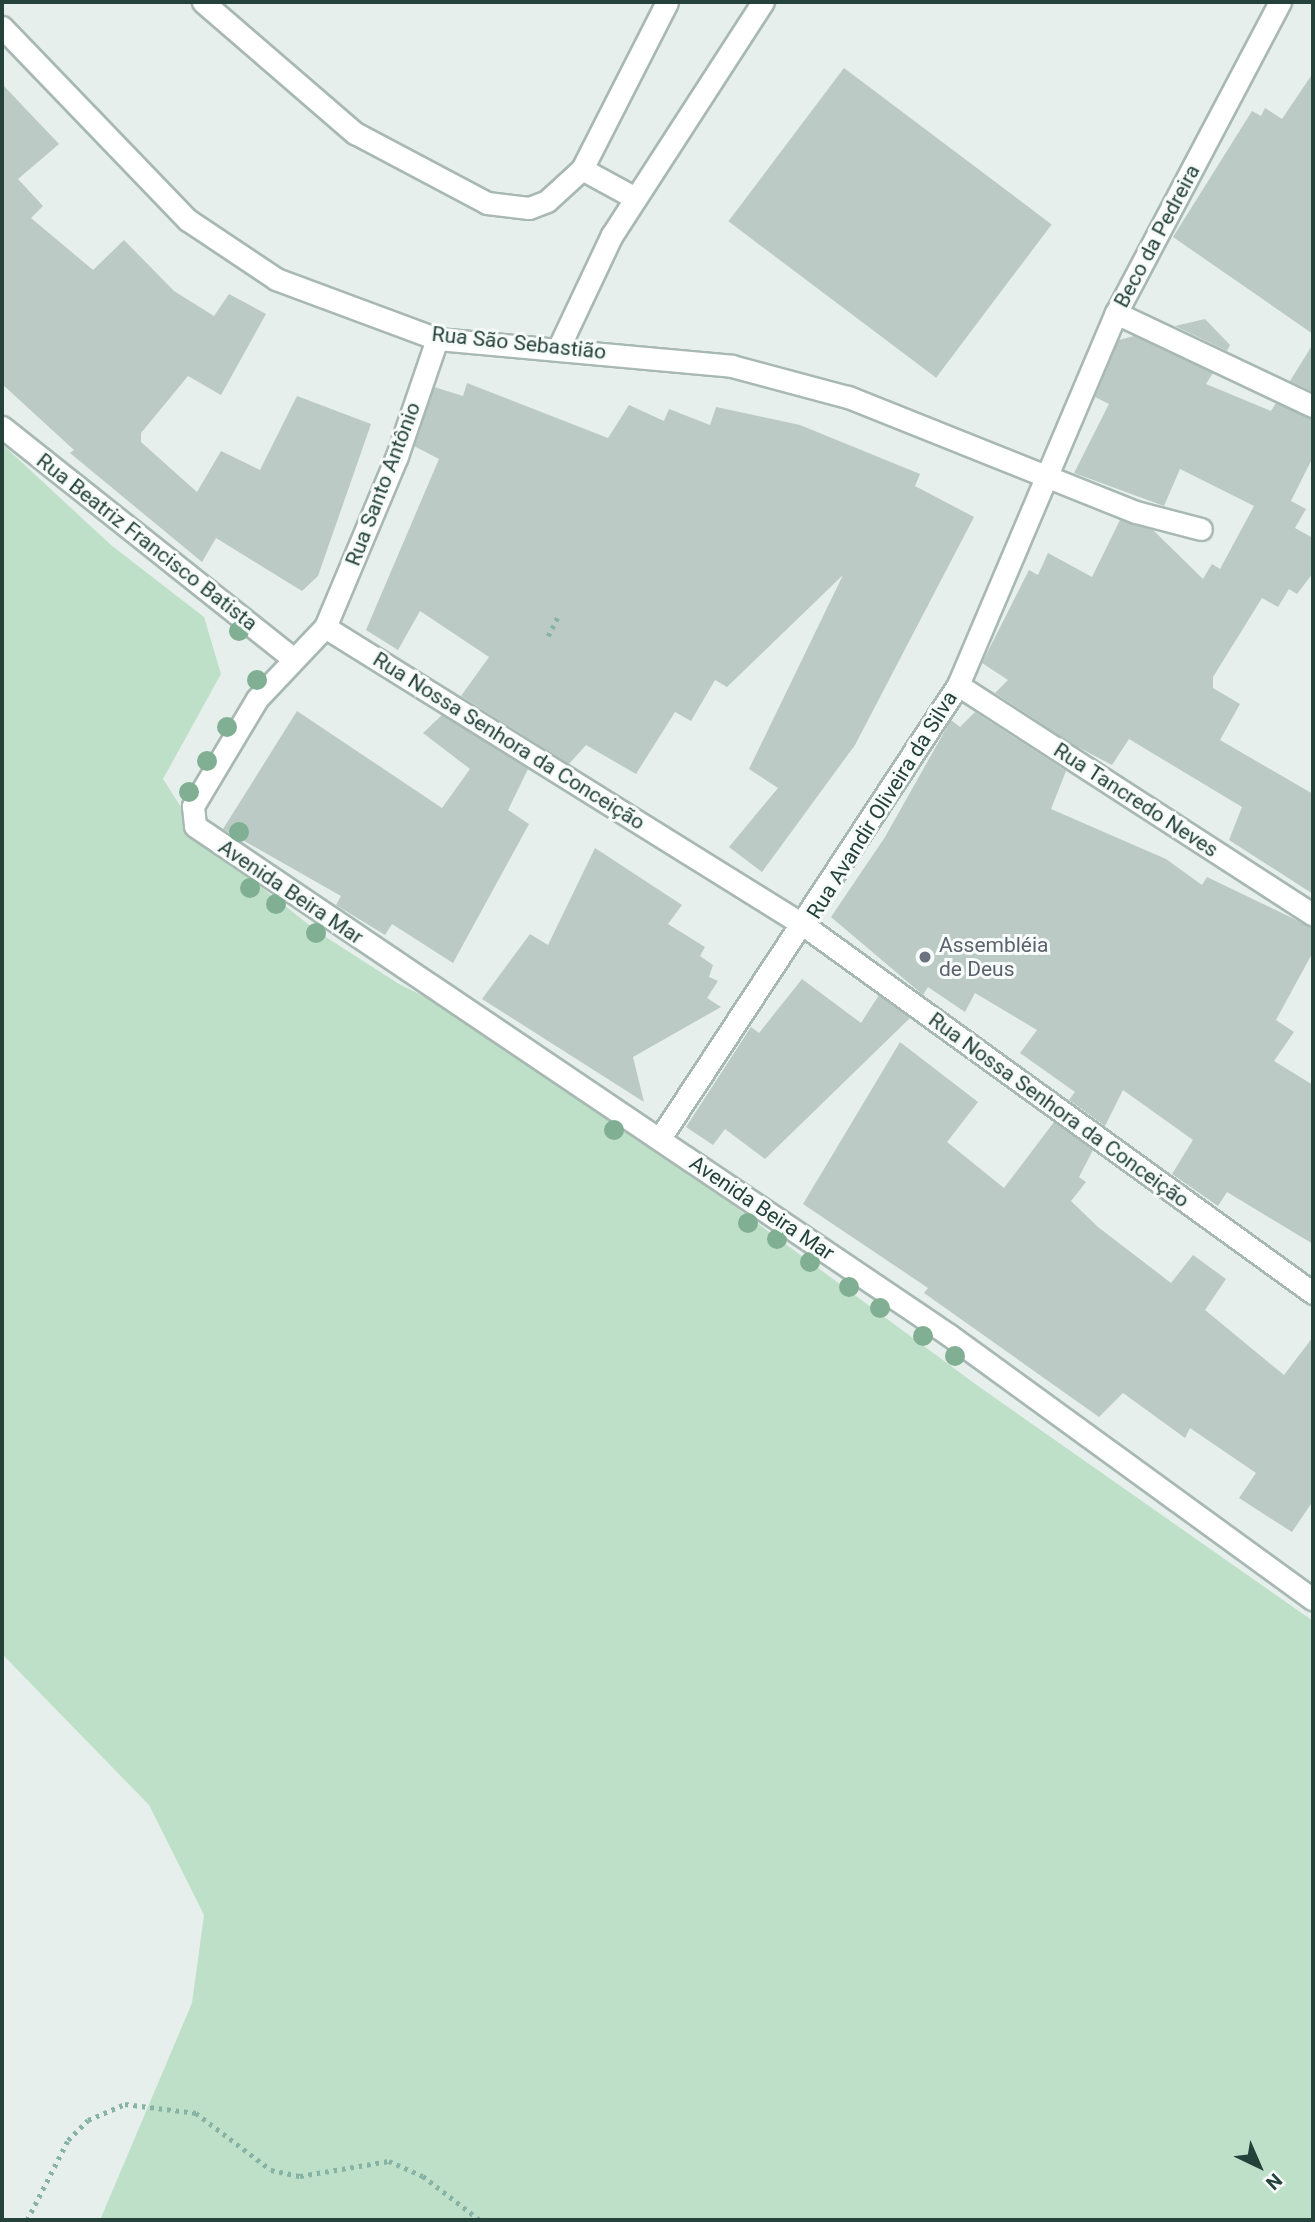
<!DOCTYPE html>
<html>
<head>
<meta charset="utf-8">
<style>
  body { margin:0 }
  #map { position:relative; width:1315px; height:2222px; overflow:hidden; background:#e6efeb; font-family:Roboto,sans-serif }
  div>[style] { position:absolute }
  .green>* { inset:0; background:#bfe0c8 }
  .building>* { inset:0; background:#bbcac4; transform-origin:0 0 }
  .path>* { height:4.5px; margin-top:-2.25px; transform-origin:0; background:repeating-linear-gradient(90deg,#86b3a5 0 3.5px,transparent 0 8.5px) }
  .roads { filter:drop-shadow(2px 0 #a8b8b2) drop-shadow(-2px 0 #a8b8b2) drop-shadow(0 2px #a8b8b2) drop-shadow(0 -2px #a8b8b2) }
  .minor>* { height:21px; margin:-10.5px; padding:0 10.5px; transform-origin:10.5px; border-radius:10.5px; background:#fff }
  .trees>* { width:20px; height:20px; margin:-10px; border-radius:50%; background:#80af93 }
  .dots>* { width:19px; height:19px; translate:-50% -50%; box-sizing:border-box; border:4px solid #f7fbf9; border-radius:50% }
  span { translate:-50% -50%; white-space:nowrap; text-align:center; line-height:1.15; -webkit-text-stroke:6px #f7fbf9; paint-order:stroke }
  .street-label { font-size:21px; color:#24423a }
  .worship-label { font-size:21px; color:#5b616d }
  .left { translate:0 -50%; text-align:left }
  .frame { position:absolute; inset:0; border:4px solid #24423a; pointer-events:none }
  .north { position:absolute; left:1224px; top:2131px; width:70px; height:70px; -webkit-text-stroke:5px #f7fbf9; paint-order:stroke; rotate:136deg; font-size:19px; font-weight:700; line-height:28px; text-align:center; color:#24423a }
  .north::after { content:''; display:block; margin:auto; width:24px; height:32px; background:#24423a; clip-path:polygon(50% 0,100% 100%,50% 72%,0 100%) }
</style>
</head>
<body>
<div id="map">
  <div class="green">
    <i style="clip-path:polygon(2px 444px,111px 545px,204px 617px,221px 674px,163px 779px,202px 840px,318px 932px,399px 984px,505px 1037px,978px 1386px,1313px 1621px,1313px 2220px,100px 2220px,192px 2003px,204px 1915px,149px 1805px,2px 1654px)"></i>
  </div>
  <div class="building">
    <i style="left:844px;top:68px;width:260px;height:192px;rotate:37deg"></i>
    <i style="clip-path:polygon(1313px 73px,1313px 334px,1173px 237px,1252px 111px,1261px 116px,1265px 108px,1282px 119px)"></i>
    <i style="clip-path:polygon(2px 84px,59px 144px,18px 179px,43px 206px,31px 218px,93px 270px,124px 240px,174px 291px,214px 316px,229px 294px,266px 314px,221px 395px,188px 376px,141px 433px,141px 442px,197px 492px,221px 451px,260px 470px,297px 396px,371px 424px,318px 576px,302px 591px,216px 538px,202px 562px,70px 453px,74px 450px,2px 384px)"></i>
    <i style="clip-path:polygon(1205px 319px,1230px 345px,1227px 351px,1175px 326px)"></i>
    <i style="clip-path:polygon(1134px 336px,1213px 373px,1206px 384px,1271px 411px,1276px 403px,1313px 419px,1313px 457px,1291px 501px,1306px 509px,1295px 528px,1313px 538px,1313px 573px,1297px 594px,1289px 589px,1278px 607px,1262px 598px,1213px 677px,1213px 688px,1240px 704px,1220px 740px,1313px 794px,1313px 894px,1229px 840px,1242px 807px,1129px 739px,1112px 765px,1076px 746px,995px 693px,1008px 680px,982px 663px,1029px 570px,1038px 575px,1048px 553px,1092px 577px,1120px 520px,1153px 530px,1203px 579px,1212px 564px,1220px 569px,1254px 506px,1180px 469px,1164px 506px,1074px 473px,1109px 404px,1095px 397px,1119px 340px)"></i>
    <i style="clip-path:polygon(1313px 344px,1313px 392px,1290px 381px)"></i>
    <i style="clip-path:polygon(467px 383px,608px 438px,629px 405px,664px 421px,669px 409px,710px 425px,716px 407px,800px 425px,920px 474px,915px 486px,974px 517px,855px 745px,762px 872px,729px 847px,778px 788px,749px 769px,843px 575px,727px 687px,715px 680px,691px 721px,675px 712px,636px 774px,586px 745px,569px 764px,461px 696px,489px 657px,420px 611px,398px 650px,366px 630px,439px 459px,414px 446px,434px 387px,463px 396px)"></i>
    <i style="clip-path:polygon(297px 711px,442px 808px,470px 769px,423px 733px,442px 715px,528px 769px,508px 810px,529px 824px,453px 963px,392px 924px,385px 935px,336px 905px,341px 896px,223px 829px)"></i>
    <i style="clip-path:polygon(975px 712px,1066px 771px,1051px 809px,1166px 859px,1202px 885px,1207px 877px,1313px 928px,1313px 952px,1276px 1020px,1294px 1032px,1274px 1061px,1313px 1085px,1313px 1244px,1227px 1192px,1218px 1206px,1172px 1174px,1193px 1140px,1123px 1090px,1105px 1126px,1069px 1100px,1075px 1092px,1020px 1053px,1037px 1030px,975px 993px,965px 1012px,928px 987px,923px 995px,831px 917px,885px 837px,951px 720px,960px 727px)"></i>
    <i style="clip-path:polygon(595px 848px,682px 905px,668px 924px,705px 947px,700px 956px,713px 965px,709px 977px,718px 981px,707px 998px,721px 1007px,633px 1057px,644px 1102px,482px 999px,530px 934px,548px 945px)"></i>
    <i style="clip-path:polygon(802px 979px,861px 1023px,879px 995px,910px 1018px,765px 1159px,725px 1129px,713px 1145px,686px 1127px,751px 1027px,759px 1033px)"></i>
    <i style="clip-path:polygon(900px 1042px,978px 1102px,947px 1142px,1004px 1188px,1054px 1122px,1093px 1150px,1079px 1177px,1086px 1182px,1071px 1201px,1098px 1227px,1171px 1283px,1193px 1255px,1226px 1279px,1205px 1310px,1284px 1375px,1313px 1337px,1313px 1501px,1292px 1532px,1239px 1498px,1256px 1473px,1190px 1428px,1185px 1438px,1123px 1393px,1099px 1417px,924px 1293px,928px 1288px,803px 1204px)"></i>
  </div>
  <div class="path">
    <i style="left:548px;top:636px;width:25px;rotate:-63deg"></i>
    <i style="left:27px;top:2220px;width:90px;rotate:-62.9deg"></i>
    <i style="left:68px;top:2140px;width:28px;rotate:-45deg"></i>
    <i style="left:88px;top:2120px;width:40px;rotate:-23.4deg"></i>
    <i style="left:125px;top:2104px;width:72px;rotate:7.2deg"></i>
    <i style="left:196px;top:2113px;width:94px;rotate:37.2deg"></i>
    <i style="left:271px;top:2170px;width:30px;rotate:12deg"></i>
    <i style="left:300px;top:2176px;width:90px;rotate:-9.6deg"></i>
    <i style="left:389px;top:2161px;width:37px;rotate:24deg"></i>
    <i style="left:423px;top:2176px;width:72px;rotate:37.7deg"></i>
  </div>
  <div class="roads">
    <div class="minor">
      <i style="left:203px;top:2px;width:201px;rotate:40.8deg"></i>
      <i style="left:355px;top:133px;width:149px;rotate:27.9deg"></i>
      <i style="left:487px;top:203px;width:42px;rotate:6.8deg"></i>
      <i style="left:529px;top:208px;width:19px;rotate:-21deg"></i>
      <i style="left:547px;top:201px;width:47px;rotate:-42.4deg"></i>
      <i style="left:582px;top:169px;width:187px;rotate:-63deg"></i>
      <i style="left:2px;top:27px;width:268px;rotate:46.1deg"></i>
      <i style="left:188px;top:220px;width:106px;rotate:33.8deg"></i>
      <i style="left:276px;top:279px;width:172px;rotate:20.4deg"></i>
      <i style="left:437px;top:339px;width:296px;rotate:5.2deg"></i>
      <i style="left:732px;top:366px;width:120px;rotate:15deg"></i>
      <i style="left:848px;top:397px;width:310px;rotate:21.8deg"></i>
      <i style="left:1136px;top:512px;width:67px;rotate:14.7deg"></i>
      <i style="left:582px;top:169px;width:60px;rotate:28.7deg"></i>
      <i style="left:1116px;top:313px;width:218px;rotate:25.3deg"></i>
      <i style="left:437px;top:339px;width:124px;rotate:108.9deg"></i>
      <i style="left:397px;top:456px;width:186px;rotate:112.8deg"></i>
      <i style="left:325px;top:627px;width:99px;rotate:133.4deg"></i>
      <i style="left:257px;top:699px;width:125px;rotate:120.9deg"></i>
      <i style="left:193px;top:806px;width:20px;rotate:84deg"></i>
      <i style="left:195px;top:826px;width:910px;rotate:34.02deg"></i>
      <i style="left:949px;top:1335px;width:450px;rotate:36deg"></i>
      <i style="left:558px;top:349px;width:126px;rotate:-64.7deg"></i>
      <i style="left:612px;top:235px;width:278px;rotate:-57.1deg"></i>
      <i style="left:2px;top:427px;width:371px;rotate:38.5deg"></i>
      <i style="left:325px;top:627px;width:566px;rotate:31.92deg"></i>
      <i style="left:805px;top:926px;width:627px;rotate:35.85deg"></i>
      <i style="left:958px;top:685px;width:423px;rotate:32.9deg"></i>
      <i style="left:660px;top:1138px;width:542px;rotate:-56.66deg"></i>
      <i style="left:958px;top:685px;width:404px;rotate:-67deg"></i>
      <i style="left:1116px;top:313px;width:352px;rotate:-62.2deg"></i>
    </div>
  </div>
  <div class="trees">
    <i style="left:239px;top:631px"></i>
    <i style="left:257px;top:680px"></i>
    <i style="left:227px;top:727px"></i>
    <i style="left:207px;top:761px"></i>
    <i style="left:189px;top:792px"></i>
    <i style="left:239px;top:832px"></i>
    <i style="left:250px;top:888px"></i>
    <i style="left:276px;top:904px"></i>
    <i style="left:316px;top:933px"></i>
    <i style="left:614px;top:1130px"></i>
    <i style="left:748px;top:1223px"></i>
    <i style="left:777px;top:1239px"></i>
    <i style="left:810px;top:1262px"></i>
    <i style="left:849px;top:1287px"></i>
    <i style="left:880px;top:1308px"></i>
    <i style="left:923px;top:1336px"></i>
    <i style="left:955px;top:1356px"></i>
  </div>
  <div class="dots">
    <i style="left:925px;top:957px;background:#6b7280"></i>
  </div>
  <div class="street-label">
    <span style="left:1157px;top:236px;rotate:-62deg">Beco da Pedreira</span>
    <span style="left:519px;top:343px;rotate:6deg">Rua São Sebastião</span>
    <span style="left:383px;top:484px;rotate:-69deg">Rua Santo Antônio</span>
    <span style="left:147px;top:542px;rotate:38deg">Rua Beatriz Francisco Batista</span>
    <span style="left:509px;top:741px;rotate:32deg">Rua Nossa Senhora da Conceição</span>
    <span style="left:1136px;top:800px;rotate:33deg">Rua Tancredo Neves</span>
    <span style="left:882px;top:805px;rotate:-58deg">Rua Avandir Oliveira da Silva</span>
    <span style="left:291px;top:892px;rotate:34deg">Avenida Beira Mar</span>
    <span style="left:1059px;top:1110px;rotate:36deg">Rua Nossa Senhora da Conceição</span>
    <span style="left:762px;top:1208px;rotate:34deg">Avenida Beira Mar</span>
  </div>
  <div class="worship-label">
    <span class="left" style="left:939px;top:957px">Assembléia<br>de Deus</span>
  </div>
  <div class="frame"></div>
  <div class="north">N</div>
</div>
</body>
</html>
